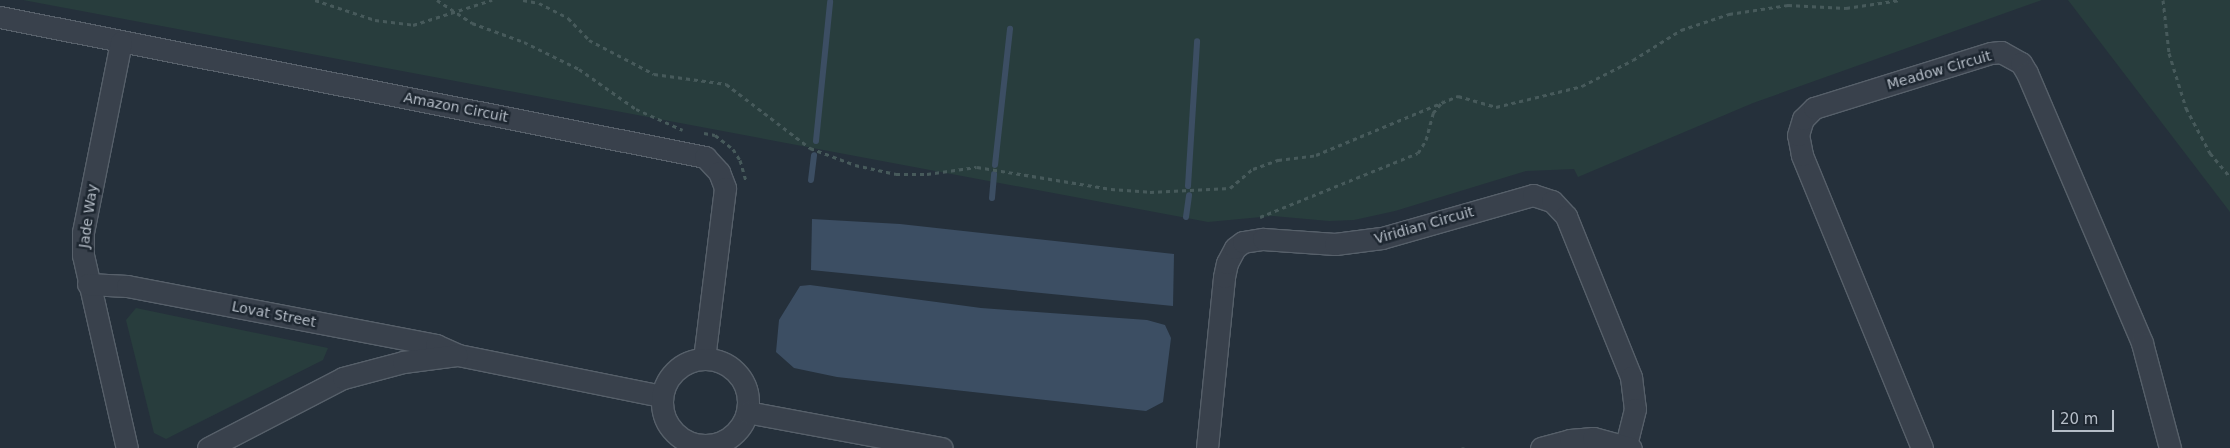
<!DOCTYPE html>
<html>
<head>
<meta charset="utf-8">
<style>
  body { margin:0 }
  #map { position:relative; width:2230px; height:448px; overflow:hidden; background:#25303b; font-family:"DejaVu Sans",sans-serif }
  div>[style] { position:absolute }
  .green>* { inset:0; background:#283d3d }
  .water>* { inset:0; background:#3c4e63 }
  .stream>* { height:6px; margin:-3px; padding:0 3px; transform-origin:3px; border-radius:3px; background:#3c4e63 }
  .path>* { height:3px; margin-top:-1.5px; transform-origin:0; background:repeating-linear-gradient(90deg,#475a5b 0 4px,transparent 0 8px) }
  .roads { filter:drop-shadow(1px 0 #57606a) drop-shadow(-1px 0 #57606a) drop-shadow(0 1px #57606a) drop-shadow(0 -1px #57606a) }
  .minor>* { height:21px; margin:-10.5px; padding:0 10.5px; transform-origin:10.5px; border-radius:10.5px; background:#39414c }
  .minor>.ring { margin:-10.5px; padding:0; box-sizing:content-box; background:none; border:21px solid #39414c; border-radius:50% }
  span { translate:-50% -50%; white-space:nowrap; text-align:center; line-height:1.15; -webkit-text-stroke:5px #1e2731; paint-order:stroke }
  .street-label { font-size:14px; color:#b5bdc7 }
  .scale { position:absolute; left:2052px; top:410px; width:62px; height:22px; box-sizing:border-box; border:2px solid #b5bdc7; border-top:0; padding-left:6px; font-size:15px; line-height:18px; white-space:nowrap; color:#b5bdc7; -webkit-text-stroke:4px #1e2731; paint-order:stroke }
</style>
</head>
<body>
<div id="map">
  <div class="green">
    <i style="clip-path:polygon(23px 0,2042px 0,1753px 103px,1578px 177px,1574px 169px,1526px 171px,1395px 211px,1354px 220px,1329px 221px,1273px 216px,1208px 222px)"></i>
    <i style="clip-path:polygon(2068px 0,2230px 0,2230px 212px)"></i>
    <i style="clip-path:polygon(136px 308px,328px 348px,323px 360px,166px 439px,154px 433px,126px 320px)"></i>
  </div>
  <div class="water">
    <i style="clip-path:polygon(812px 219px,900px 224px,1174px 254px,1173px 306px,811px 270px)"></i>
    <i style="clip-path:polygon(810px 285px,981px 308px,1147px 320px,1165px 325px,1171px 338px,1163px 402px,1146px 411px,837px 377px,794px 368px,776px 352px,779px 320px,800px 286px)"></i>
  </div>
  <div class="stream">
    <i style="left:816px;top:141px;width:140px;rotate:-84.2deg"></i>
    <i style="left:995px;top:165px;width:137px;rotate:-83.7deg"></i>
    <i style="left:811px;top:180px;width:25px;rotate:-83deg"></i>
    <i style="left:1188px;top:186px;width:145px;rotate:-86.4deg"></i>
    <i style="left:992px;top:198px;width:24px;rotate:-85deg"></i>
    <i style="left:1186px;top:217px;width:22px;rotate:-82deg"></i>
  </div>
  <div class="path">
    <i style="left:315px;top:0;width:63px;rotate:18.4deg"></i>
    <i style="left:375px;top:20px;width:38px;rotate:7deg"></i>
    <i style="left:413px;top:25px;width:83px;rotate:-17.6deg"></i>
    <i style="left:437px;top:0;width:42px;rotate:33.3deg"></i>
    <i style="left:472px;top:23px;width:55px;rotate:20.1deg"></i>
    <i style="left:524px;top:42px;width:61px;rotate:26.1deg"></i>
    <i style="left:579px;top:69px;width:70px;rotate:35.1deg"></i>
    <i style="left:636px;top:109px;width:51px;rotate:24.1deg"></i>
    <i style="left:523px;top:0;width:16px;rotate:11deg"></i>
    <i style="left:539px;top:3px;width:33px;rotate:27deg"></i>
    <i style="left:568px;top:18px;width:30px;rotate:46deg"></i>
    <i style="left:589px;top:40px;width:73px;rotate:27.6deg"></i>
    <i style="left:654px;top:74px;width:73px;rotate:7.9deg"></i>
    <i style="left:726px;top:84px;width:106px;rotate:37.3deg"></i>
    <i style="left:810px;top:148px;width:48px;rotate:20.7deg"></i>
    <i style="left:855px;top:165px;width:42px;rotate:12.4deg"></i>
    <i style="left:896px;top:174px;width:31px"></i>
    <i style="left:927px;top:174px;width:50px;rotate:-8deg"></i>
    <i style="left:977px;top:167px;width:136px;rotate:9.3deg"></i>
    <i style="left:1111px;top:189px;width:39px;rotate:4deg"></i>
    <i style="left:1150px;top:192px;width:80px;rotate:-2.9deg"></i>
    <i style="left:1230px;top:188px;width:30px;rotate:-40deg"></i>
    <i style="left:1253px;top:169px;width:27px;rotate:-20deg"></i>
    <i style="left:1278px;top:160px;width:38px;rotate:-7deg"></i>
    <i style="left:1316px;top:155px;width:154px;rotate:-22.6deg"></i>
    <i style="left:1458px;top:96px;width:40px;rotate:16deg"></i>
    <i style="left:1496px;top:107px;width:89px;rotate:-13.7deg"></i>
    <i style="left:1582px;top:86px;width:57px;rotate:-27deg"></i>
    <i style="left:1633px;top:60px;width:57px;rotate:-32deg"></i>
    <i style="left:1681px;top:30px;width:51px;rotate:-18.4deg"></i>
    <i style="left:1729px;top:14px;width:60px;rotate:-8.7deg"></i>
    <i style="left:1788px;top:5px;width:58px;rotate:3deg"></i>
    <i style="left:1846px;top:8px;width:55px;rotate:-8.4deg"></i>
    <i style="left:2163px;top:0;width:53px;rotate:83.5deg"></i>
    <i style="left:2169px;top:53px;width:58px;rotate:72.8deg"></i>
    <i style="left:2186px;top:108px;width:51px;rotate:61.9deg"></i>
    <i style="left:2210px;top:153px;width:31px;rotate:50deg"></i>
    <i style="left:704px;top:133px;width:11px;rotate:10deg"></i>
    <i style="left:715px;top:135px;width:23px;rotate:38deg"></i>
    <i style="left:733px;top:149px;width:13px;rotate:58deg"></i>
    <i style="left:740px;top:160px;width:22px;rotate:74deg"></i>
    <i style="left:1260px;top:217px;width:170px;rotate:-22.1deg"></i>
    <i style="left:1418px;top:153px;width:15px;rotate:-58deg"></i>
    <i style="left:1426px;top:140px;width:28px;rotate:-75deg"></i>
    <i style="left:1433px;top:113px;width:16px;rotate:-50deg"></i>
    <i style="left:1463px;top:447px;width:1px;rotate:90deg"></i>
  </div>
  <div class="roads">
    <div class="minor">
      <i style="left:0;top:17px;width:719px;rotate:11.23deg"></i>
      <i style="left:705px;top:157px;width:21px;rotate:47deg"></i>
      <i style="left:719px;top:172px;width:17px;rotate:69deg"></i>
      <i style="left:725px;top:188px;width:172px;rotate:97deg"></i>
      <i style="left:121px;top:42px;width:194px;rotate:101.3deg"></i>
      <i style="left:83px;top:232px;width:23px;rotate:90deg"></i>
      <i style="left:83px;top:255px;width:198px;rotate:77.2deg"></i>
      <i style="left:88px;top:284px;width:39px;rotate:3deg"></i>
      <i style="left:127px;top:286px;width:315px;rotate:10.8deg"></i>
      <i style="left:436px;top:345px;width:24px;rotate:24deg"></i>
      <i style="left:458px;top:355px;width:208px;rotate:11.4deg"></i>
      <i class="ring" style="left:662px;top:359px;width:65px;height:65px"></i>
      <i style="left:747px;top:412px;width:198px;rotate:10.5deg"></i>
      <i style="left:208px;top:448px;width:152px;rotate:-27.4deg"></i>
      <i style="left:343px;top:378px;width:62px;rotate:-14.9deg"></i>
      <i style="left:403px;top:362px;width:54px;rotate:-7.4deg"></i>
      <i style="left:1207px;top:448px;width:172px;rotate:-84.3deg"></i>
      <i style="left:1224px;top:277px;width:14px;rotate:-78deg"></i>
      <i style="left:1227px;top:263px;width:17px;rotate:-62deg"></i>
      <i style="left:1235px;top:248px;width:10px;rotate:-37deg"></i>
      <i style="left:1243px;top:242px;width:20px;rotate:-9deg"></i>
      <i style="left:1263px;top:239px;width:72px;rotate:4deg"></i>
      <i style="left:1335px;top:244px;width:47px;rotate:-7.3deg"></i>
      <i style="left:1382px;top:238px;width:157px;rotate:-15.9deg"></i>
      <i style="left:1533px;top:195px;width:20px;rotate:18deg"></i>
      <i style="left:1552px;top:201px;width:21px;rotate:47deg"></i>
      <i style="left:1566px;top:216px;width:174px;rotate:68deg"></i>
      <i style="left:1631px;top:377px;width:32px;rotate:83deg"></i>
      <i style="left:1635px;top:409px;width:37px;rotate:104deg"></i>
      <i style="left:1541px;top:448px;width:30px;rotate:-15deg"></i>
      <i style="left:1570px;top:440px;width:23px;rotate:-5deg"></i>
      <i style="left:1593px;top:438px;width:39px;rotate:15deg"></i>
      <i style="left:1922px;top:448px;width:317px;rotate:-112.3deg"></i>
      <i style="left:1802px;top:155px;width:20px;rotate:-101deg"></i>
      <i style="left:1798px;top:135px;width:17px;rotate:-73deg"></i>
      <i style="left:1803px;top:119px;width:16px;rotate:-45deg"></i>
      <i style="left:1814px;top:108px;width:185px;rotate:-17.3deg"></i>
      <i style="left:1991px;top:53px;width:10px;rotate:-6deg"></i>
      <i style="left:2001px;top:52px;width:23px;rotate:29deg"></i>
      <i style="left:2021px;top:63px;width:12px;rotate:59deg"></i>
      <i style="left:2027px;top:73px;width:293px;rotate:66.9deg"></i>
      <i style="left:2142px;top:343px;width:109px;rotate:75.1deg"></i>
    </div>
  </div>
  <div class="street-label">
    <span style="left:1939px;top:70px;rotate:-16deg">Meadow Circuit</span>
    <span style="left:456px;top:107px;rotate:11deg">Amazon Circuit</span>
    <span style="left:88px;top:216px;rotate:-82deg">Jade Way</span>
    <span style="left:1424px;top:225px;rotate:-16deg">Viridian Circuit</span>
    <span style="left:274px;top:314px;rotate:11deg">Lovat Street</span>
  </div>
  <div class="scale">20 m</div>
</div>
</body>
</html>
